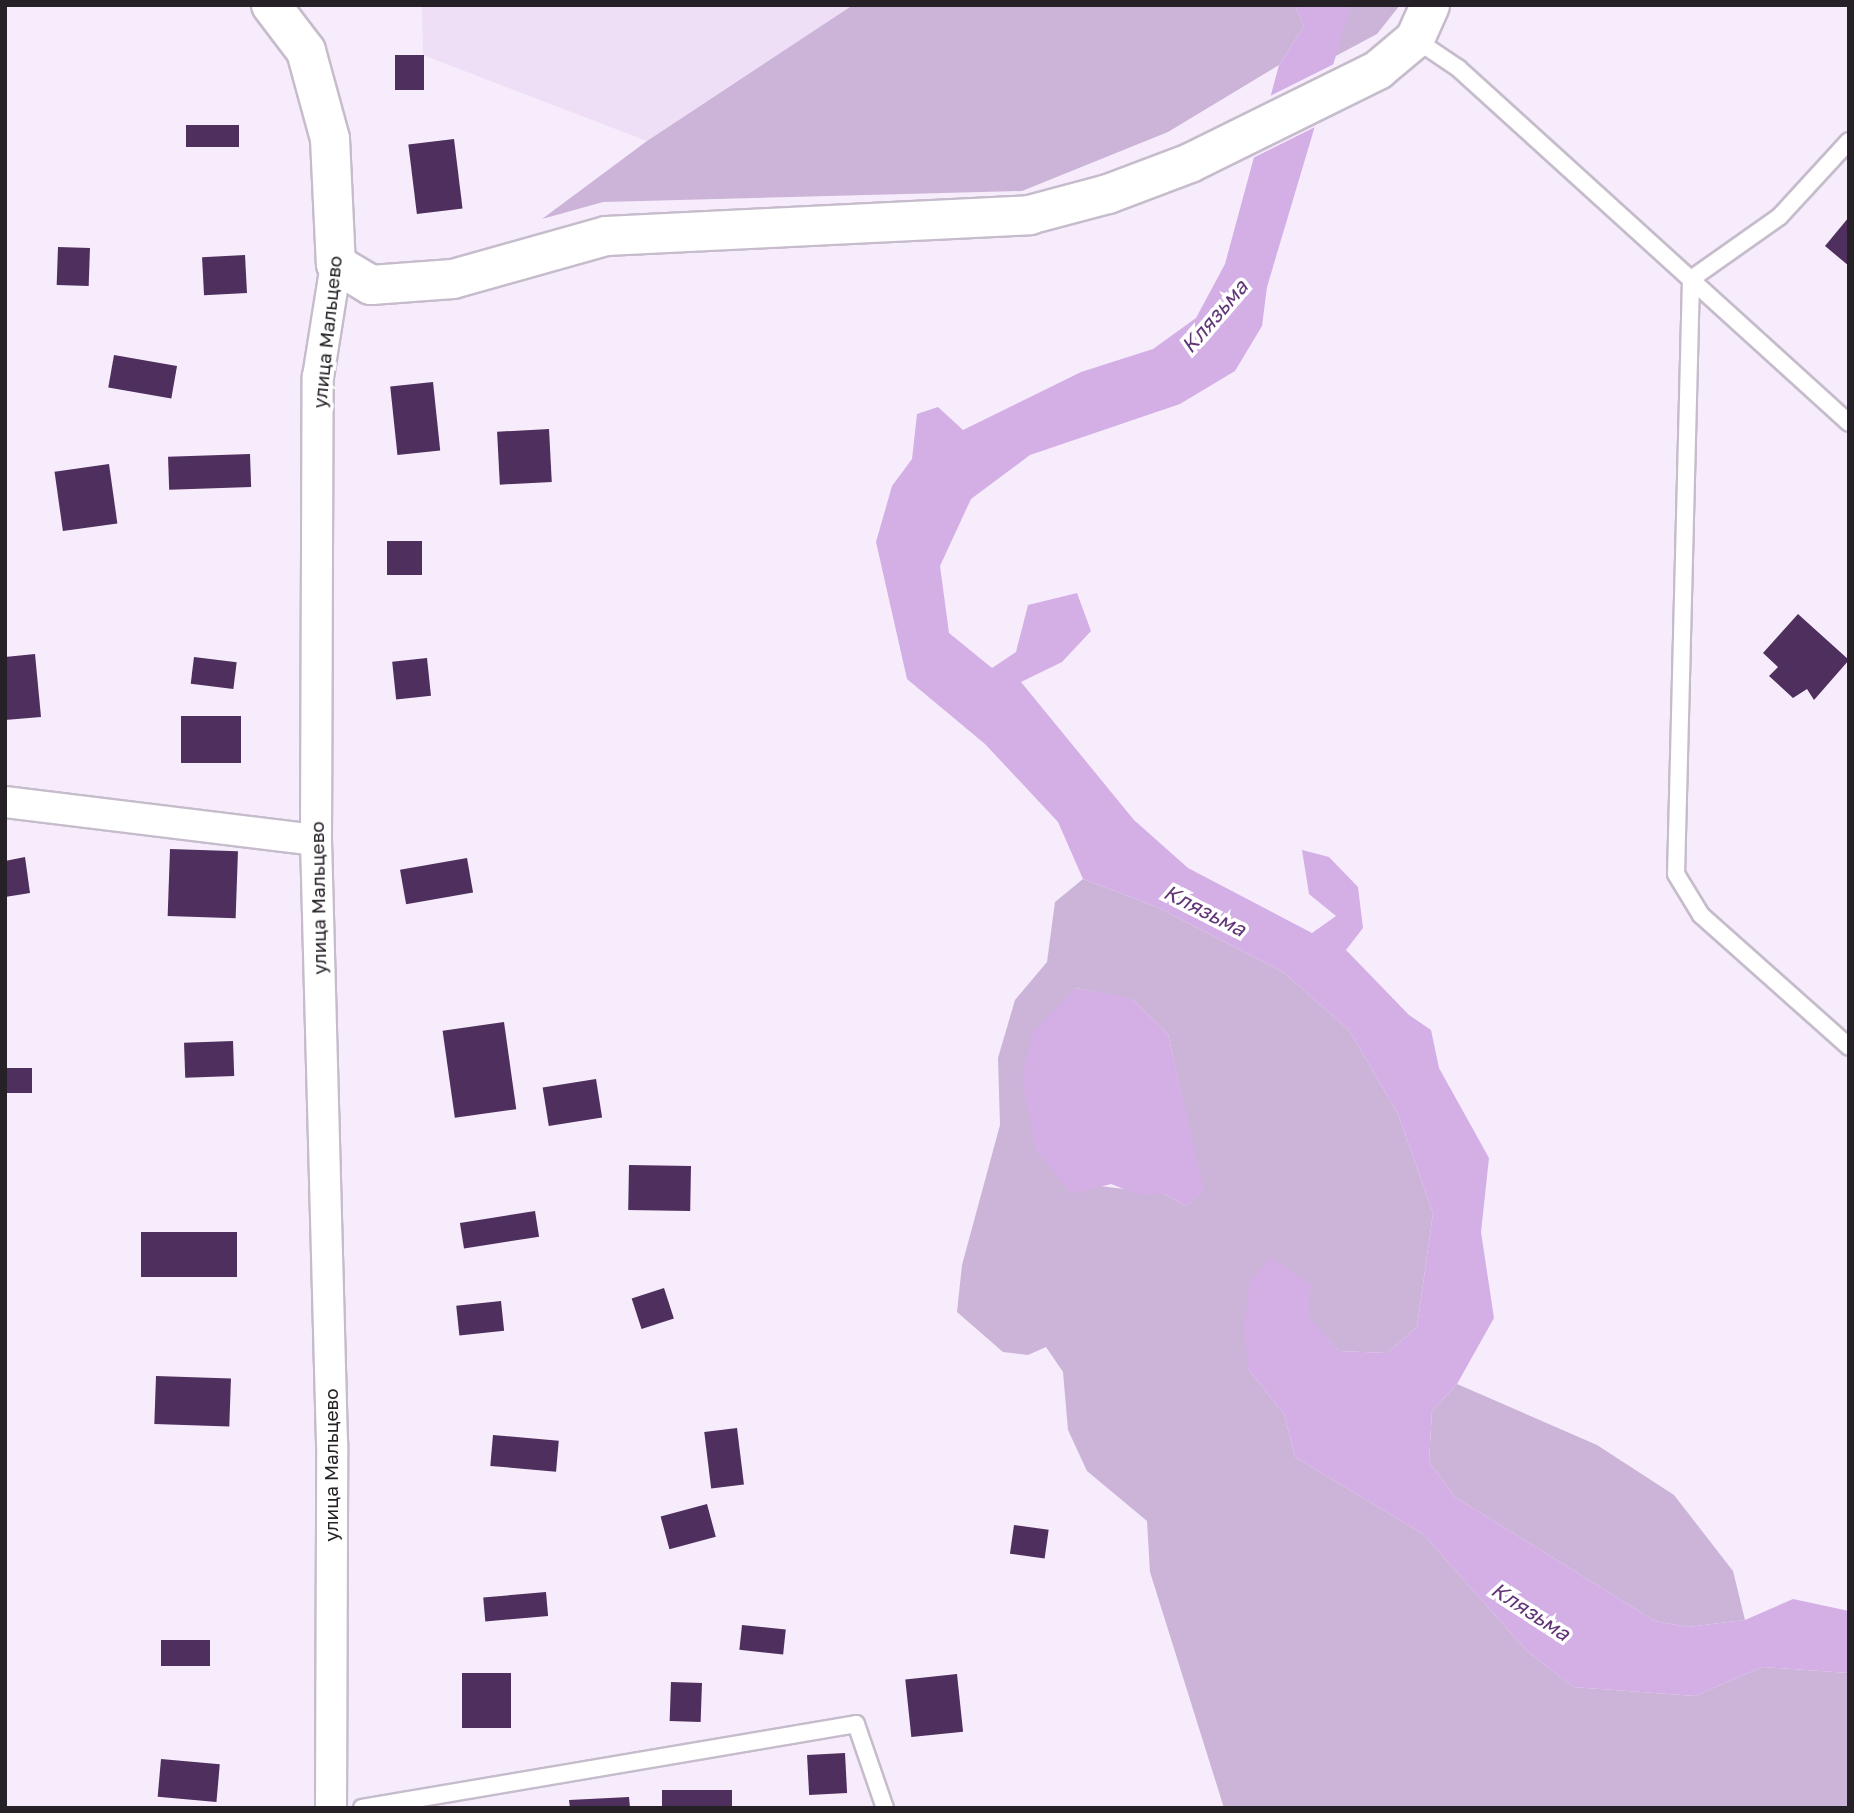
<!DOCTYPE html>
<html>
<head>
<meta charset="utf-8">
<style>
  body { margin:0 }
  #map { position:relative; width:1854px; height:1813px; overflow:hidden; background:#f6ecfc; font-family:"Golos Text",sans-serif }
  div>[style] { position:absolute }
  .built>* { inset:0; background:#eedff6 }
  .green>* { inset:0; background:#cbb4d7 }
  .water>* { inset:0; background:#d3afe6 }
  .pier>* { inset:0; background:#f6ecfc }
  .building>* { inset:0; background:#4f2f5d; transform-origin:0 0 }
  .roads { filter:drop-shadow(2px 0 #c6bccb) drop-shadow(-2px 0 #c6bccb) drop-shadow(0 2px #c6bccb) drop-shadow(0 -2px #c6bccb) }
  .service>* { height:16px; margin:-8px; padding:0 8px; transform-origin:8px; border-radius:8px; background:#fff }
  .minor>* { height:30px; margin:-15px; padding:0 15px; transform-origin:15px; border-radius:15px; background:#fff }
  .tertiary>* { height:38px; margin:-19px; padding:0 19px; transform-origin:19px; border-radius:19px; background:#fff }
  span { translate:-50% -50%; white-space:nowrap; text-align:center; line-height:1.15; -webkit-text-stroke:7px #fff; paint-order:stroke }
  .street-label { font-size:19px; color:#252127 }
  .water-label { font-size:21px; color:#623577; font-style:italic }
  .frame { position:absolute; inset:0; border:7px solid #252127; pointer-events:none }
</style>
</head>
<body>
<div id="map">
  <div class="built">
    <i style="clip-path:polygon(422px 5px,853px 5px,647px 141px,423px 55px)"></i>
  </div>
  <div class="green">
    <i style="clip-path:polygon(853px 5px,1295px 5px,1304px 26px,1279px 65px,1168px 132px,1022px 191px,603px 202px,542px 219px,647px 141px)"></i>
    <i style="clip-path:polygon(1351px 5px,1400px 5px,1377px 34px,1332px 58px)"></i>
    <i style="clip-path:polygon(evenodd,1083px 879px,1157px 907px,1283px 972px,1349px 1030px,1398px 1114px,1433px 1213px,1417px 1327px,1387px 1353px,1339px 1351px,1307px 1316px,1248px 1369px,1284px 1414px,1295px 1457px,1423px 1534px,1527px 1651px,1573px 1687px,1695px 1696px,1762px 1667px,1849px 1673px,1849px 1808px,1224px 1808px,1150px 1572px,1147px 1521px,1087px 1471px,1068px 1430px,1063px 1372px,1046px 1347px,1028px 1355px,1003px 1352px,957px 1312px,962px 1265px,1000px 1125px,998px 1058px,1015px 1000px,1047px 962px,1055px 902px,1083px 879px,1075px 988px,1132px 999px,1168px 1034px,1203px 1191px,1186px 1206px,1165px 1194px,1092px 1185px,1075px 988px)"></i>
    <i style="clip-path:polygon(1457px 1384px,1597px 1445px,1674px 1495px,1733px 1571px,1745px 1620px,1688px 1627px,1655px 1621px,1455px 1497px,1429px 1462px,1432px 1411px)"></i>
  </div>
  <div class="water">
    <i style="clip-path:polygon(1295px 5px,1351px 5px,1267px 287px,1262px 326px,1235px 371px,1180px 404px,1030px 455px,971px 499px,940px 566px,949px 633px,992px 668px,1016px 652px,1028px 605px,1077px 593px,1091px 631px,1062px 662px,1021px 682px,1134px 820px,1188px 868px,1312px 933px,1336px 916px,1309px 894px,1302px 850px,1329px 857px,1358px 887px,1363px 928px,1346px 950px,1409px 1015px,1431px 1030px,1439px 1068px,1489px 1158px,1481px 1232px,1494px 1318px,1457px 1384px,1432px 1411px,1429px 1462px,1455px 1497px,1655px 1621px,1688px 1627px,1745px 1620px,1793px 1599px,1849px 1611px,1849px 1673px,1762px 1667px,1695px 1696px,1573px 1687px,1527px 1651px,1423px 1534px,1295px 1457px,1284px 1414px,1248px 1369px,1244px 1326px,1250px 1280px,1271px 1257px,1311px 1285px,1308px 1316px,1339px 1351px,1387px 1353px,1417px 1327px,1433px 1213px,1398px 1114px,1349px 1030px,1283px 972px,1157px 907px,1083px 879px,1058px 822px,985px 744px,907px 679px,876px 542px,892px 486px,912px 459px,917px 414px,938px 407px,963px 430px,1081px 372px,1153px 349px,1196px 318px,1225px 264px,1279px 65px,1304px 26px)"></i>
    <i style="clip-path:polygon(1075px 988px,1131px 998px,1168px 1034px,1204px 1191px,1186px 1206px,1165px 1194px,1139px 1195px,1111px 1184px,1071px 1194px,1036px 1150px,1022px 1079px,1032px 1033px)"></i>
  </div>
  <div class="pier">
    <i style="clip-path:polygon(1334px 64px,1317px 126px,1249px 160px,1266px 98px)"></i>
  </div>
  <div class="building">
    <i style="left:395px;top:55px;width:29px;height:35px"></i>
    <i style="left:239px;top:125px;width:22px;height:53px;rotate:90deg"></i>
    <i style="left:454px;top:139px;width:70px;height:46px;rotate:83deg"></i>
    <i style="clip-path:polygon(1849px 217px,1849px 266px,1825px 246px)"></i>
    <i style="left:58px;top:247px;width:32px;height:38px;rotate:2deg"></i>
    <i style="left:245px;top:255px;width:38px;height:43px;rotate:87deg"></i>
    <i style="left:114px;top:355px;width:64px;height:33px;rotate:10deg"></i>
    <i style="left:433px;top:382px;width:69px;height:43px;rotate:84deg"></i>
    <i style="left:549px;top:429px;width:53px;height:52px;rotate:87deg"></i>
    <i style="left:250px;top:454px;width:33px;height:82px;rotate:88deg"></i>
    <i style="left:109px;top:464px;width:60px;height:55px;rotate:82deg"></i>
    <i style="left:387px;top:541px;width:35px;height:34px"></i>
    <i style="clip-path:polygon(1798px 614px,1849px 660px,1814px 700px,1807px 689px,1793px 698px,1769px 676px,1778px 667px,1763px 653px)"></i>
    <i style="clip-path:polygon(35px 654px,41px 717px,5px 720px,5px 657px)"></i>
    <i style="left:194px;top:657px;width:43px;height:27px;rotate:7deg"></i>
    <i style="left:427px;top:658px;width:38px;height:35px;rotate:84deg"></i>
    <i style="left:181px;top:716px;width:60px;height:47px"></i>
    <i style="left:170px;top:849px;width:68px;height:67px;rotate:2deg"></i>
    <i style="clip-path:polygon(25px 857px,30px 893px,5px 897px,5px 861px)"></i>
    <i style="left:467px;top:858px;width:35px;height:68px;rotate:80deg"></i>
    <i style="left:504px;top:1022px;width:88px;height:62px;rotate:82deg"></i>
    <i style="left:233px;top:1041px;width:35px;height:49px;rotate:88deg"></i>
    <i style="left:5px;top:1068px;width:27px;height:25px"></i>
    <i style="left:596px;top:1079px;width:39px;height:54px;rotate:81deg"></i>
    <i style="left:629px;top:1165px;width:62px;height:45px;rotate:1deg"></i>
    <i style="left:535px;top:1211px;width:26px;height:76px;rotate:81deg"></i>
    <i style="left:237px;top:1232px;width:45px;height:96px;rotate:90deg"></i>
    <i style="left:664px;top:1288px;width:32px;height:34px;rotate:72deg"></i>
    <i style="left:501px;top:1301px;width:30px;height:45px;rotate:84deg"></i>
    <i style="left:156px;top:1376px;width:75px;height:48px;rotate:2deg"></i>
    <i style="left:737px;top:1428px;width:57px;height:33px;rotate:83deg"></i>
    <i style="left:493px;top:1435px;width:66px;height:31px;rotate:5deg"></i>
    <i style="left:707px;top:1504px;width:34px;height:48px;rotate:75deg"></i>
    <i style="left:1014px;top:1525px;width:35px;height:29px;rotate:8deg"></i>
    <i style="left:546px;top:1592px;width:24px;height:63px;rotate:85deg"></i>
    <i style="left:742px;top:1625px;width:44px;height:25px;rotate:6deg"></i>
    <i style="left:210px;top:1640px;width:26px;height:49px;rotate:90deg"></i>
    <i style="left:462px;top:1673px;width:49px;height:55px"></i>
    <i style="left:957px;top:1674px;width:58px;height:52px;rotate:84deg"></i>
    <i style="left:671px;top:1682px;width:31px;height:39px;rotate:2deg"></i>
    <i style="left:845px;top:1753px;width:40px;height:38px;rotate:87deg"></i>
    <i style="left:161px;top:1759px;width:59px;height:38px;rotate:5deg"></i>
    <i style="left:662px;top:1790px;width:70px;height:18px"></i>
    <i style="clip-path:polygon(629px 1797px,630px 1808px,570px 1808px,569px 1800px)"></i>
  </div>
  <div class="roads">
    <div class="service">
      <i style="left:1415px;top:39px;width:52px;rotate:34deg"></i>
      <i style="left:1458px;top:68px;width:528px;rotate:42.24deg"></i>
      <i style="left:1849px;top:141px;width:103px;rotate:132.6deg"></i>
      <i style="left:1779px;top:217px;width:108px;rotate:144.8deg"></i>
      <i style="left:1691px;top:279px;width:595px;rotate:91.44deg"></i>
      <i style="left:1676px;top:874px;width:48px;rotate:58.6deg"></i>
      <i style="left:1701px;top:915px;width:198px;rotate:41.7deg"></i>
      <i style="left:362px;top:1808px;width:501px;rotate:-9.65deg"></i>
      <i style="left:856px;top:1724px;width:89px;rotate:71deg"></i>
    </div>
    <div class="minor">
      <i style="left:5px;top:802px;width:313px;rotate:7deg"></i>
      <i style="left:331px;top:1808px;width:365px;rotate:-89.8deg"></i>
      <i style="left:332px;top:1443px;width:603px;rotate:-91.52deg"></i>
      <i style="left:316px;top:840px;width:463px;rotate:-89.8deg"></i>
      <i style="left:318px;top:377px;width:114px;rotate:-80.9deg"></i>
    </div>
    <div class="tertiary">
      <i style="left:271px;top:5px;width:58px;rotate:52.7deg"></i>
      <i style="left:306px;top:51px;width:91px;rotate:74.7deg"></i>
      <i style="left:330px;top:139px;width:125px;rotate:87.3deg"></i>
      <i style="left:336px;top:264px;width:41px;rotate:31deg"></i>
      <i style="left:371px;top:285px;width:82px;rotate:-4.2deg"></i>
      <i style="left:453px;top:279px;width:159px;rotate:-15.7deg"></i>
      <i style="left:606px;top:236px;width:424px;rotate:-2.8deg"></i>
      <i style="left:1029px;top:215px;width:82px;rotate:-14.9deg"></i>
      <i style="left:1108px;top:194px;width:88px;rotate:-20.7deg"></i>
      <i style="left:1190px;top:163px;width:210px;rotate:-26.3deg"></i>
      <i style="left:1378px;top:70px;width:48px;rotate:-40deg"></i>
      <i style="left:1415px;top:39px;width:37px;rotate:-66deg"></i>
    </div>
  </div>
  <div class="street-label">
    <span style="left:327px;top:332px;rotate:-84deg">улица Мальцево</span>
    <span style="left:318px;top:898px;rotate:-91deg">улица Мальцево</span>
    <span style="left:331px;top:1465px;rotate:-90deg">улица Мальцево</span>
  </div>
  <div class="water-label">
    <span style="left:1214px;top:316px;rotate:-49deg">Клязьма</span>
    <span style="left:1205px;top:910px;rotate:27deg">Клязьма</span>
    <span style="left:1531px;top:1611px;rotate:33deg">Клязьма</span>
  </div>
  <div class="frame"></div>
</div>
</body>
</html>
